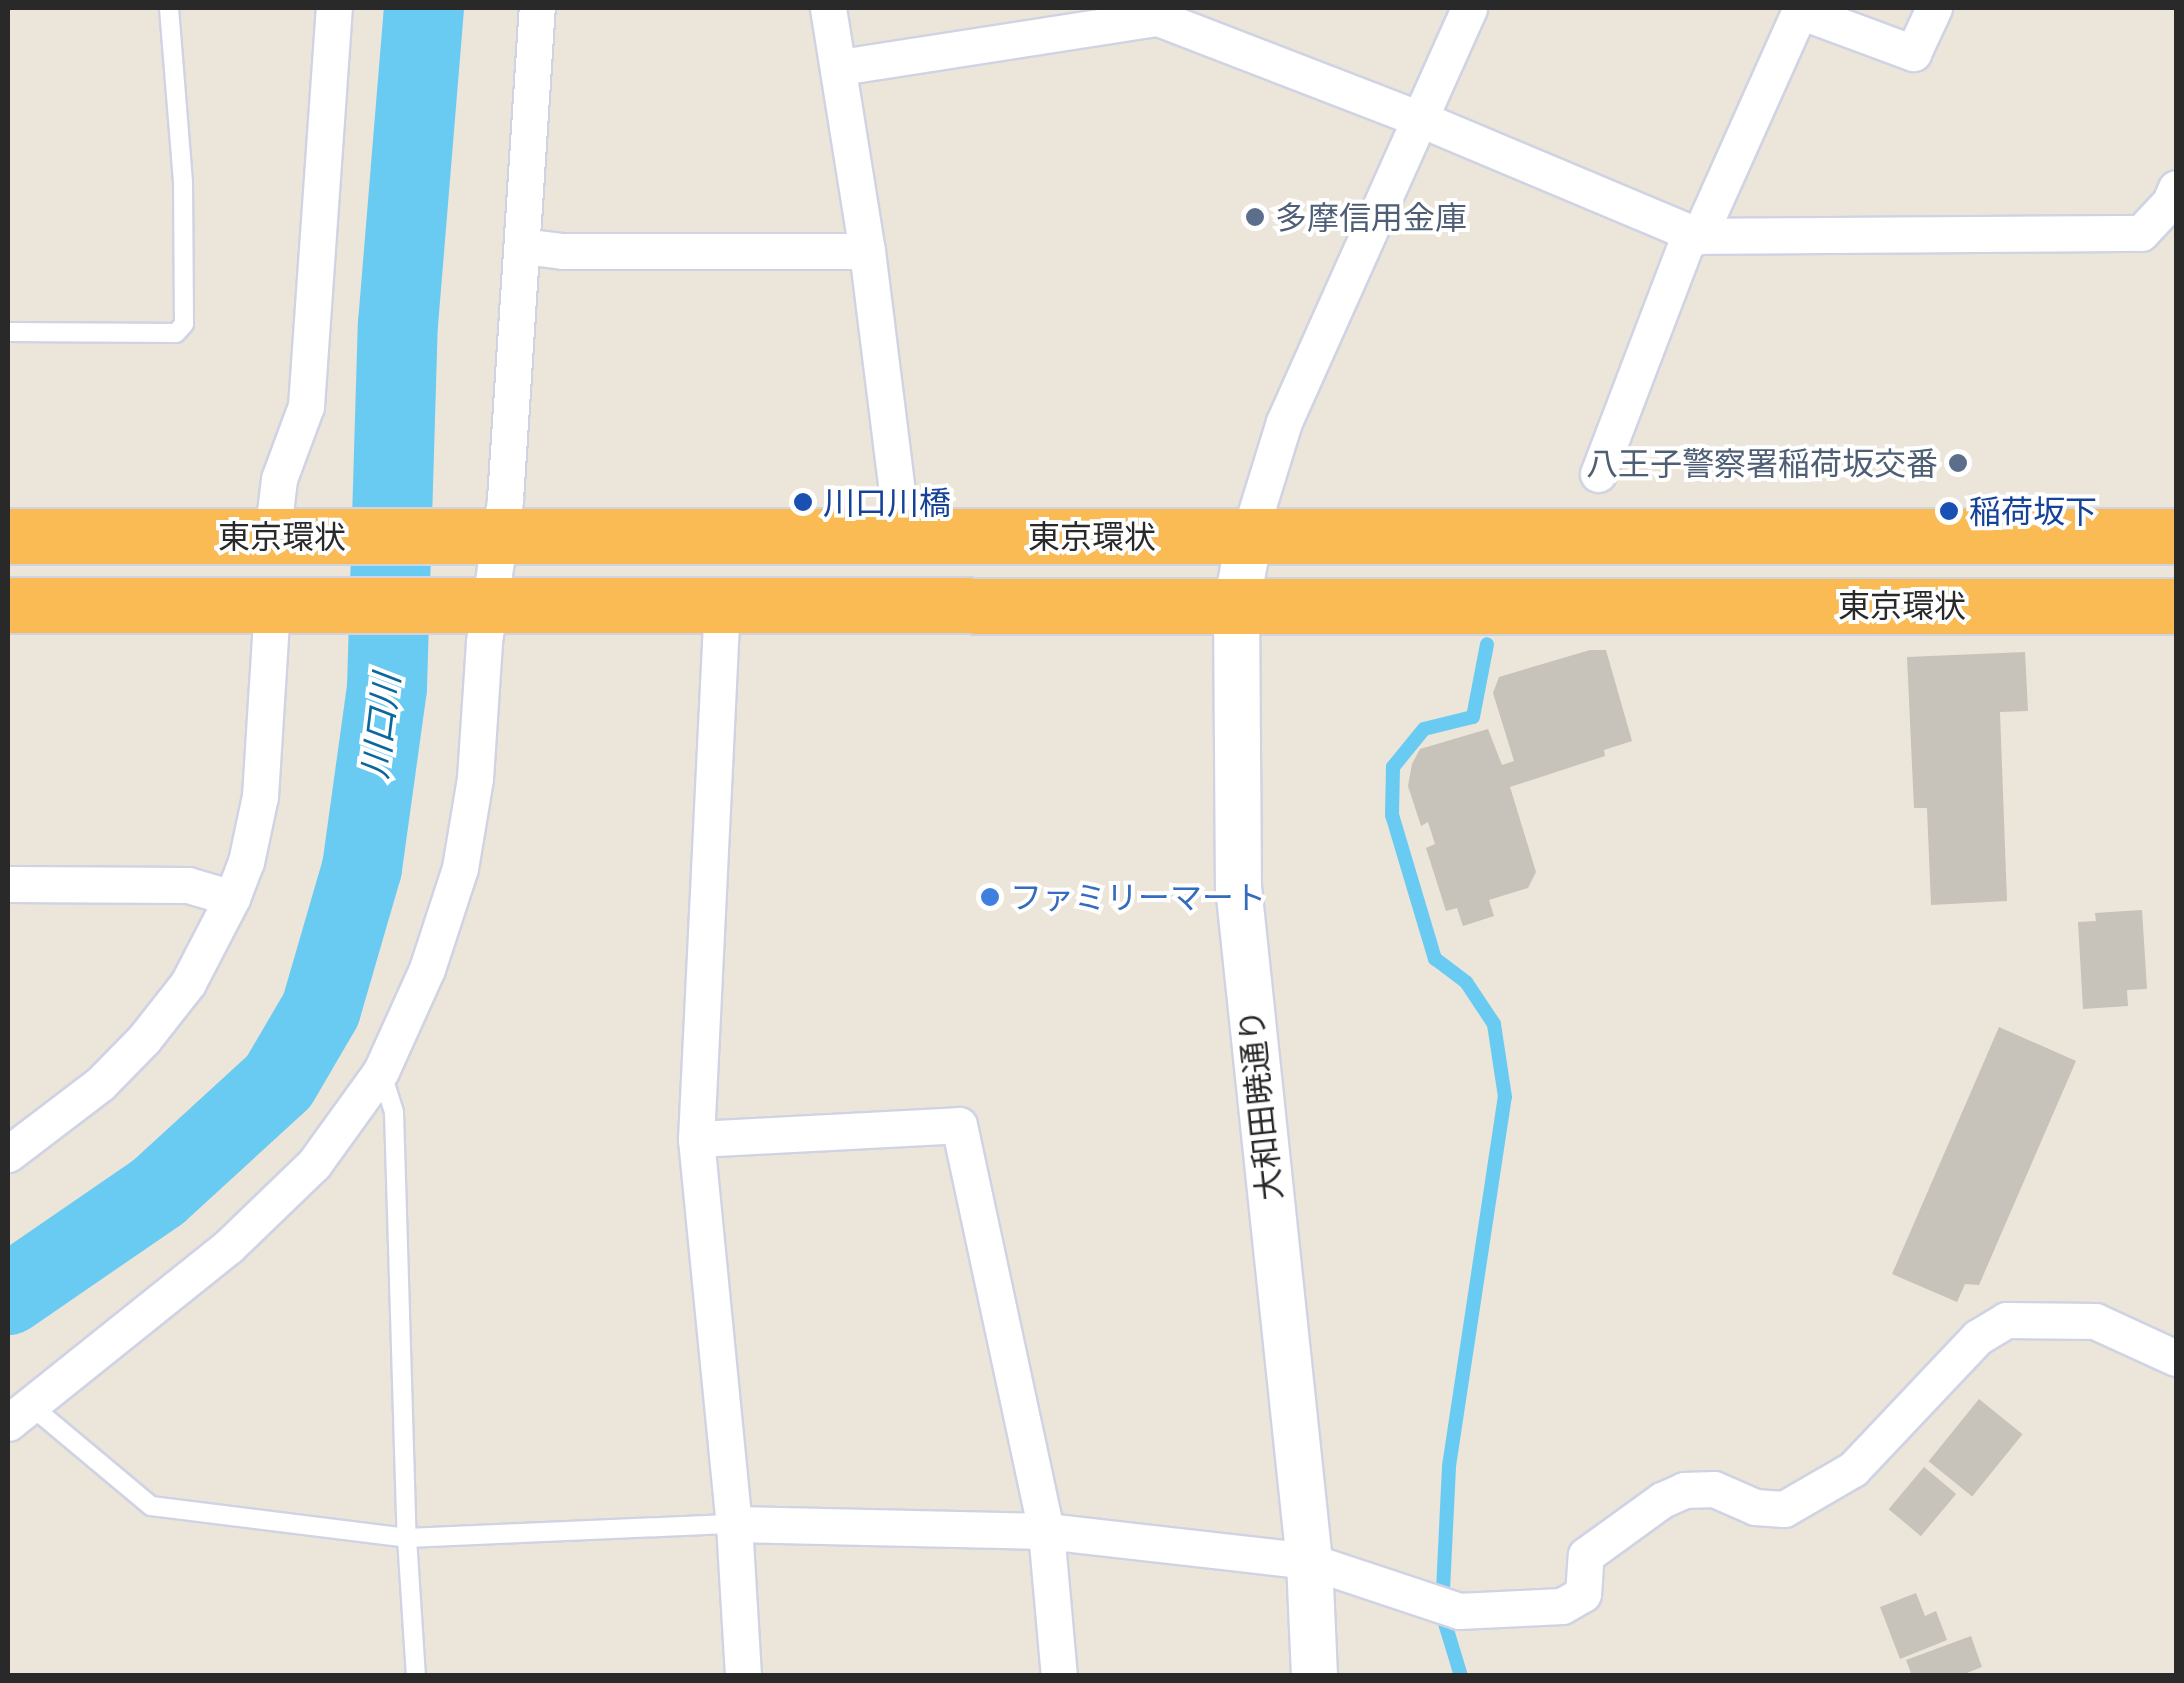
<!DOCTYPE html>
<html>
<head>
<meta charset="utf-8">
<style>
  body { margin:0 }
  #map { position:relative; width:2184px; height:1683px; overflow:hidden; background:#ece5da; font-family:"Golos Text","Noto Sans JP",sans-serif }
  div>[style] { position:absolute }
  .stream>* { height:14px; margin:-7px; padding:0 7px; transform-origin:7px; border-radius:7px; background:#69cbf2 }
  .river>* { height:80px; margin:-40px; padding:0 40px; transform-origin:40px; border-radius:40px; background:#69cbf2 }
  .building>* { inset:0; background:#c7c2ba; transform-origin:0 0 }
  .roads { filter:drop-shadow(2px 0 #d0d3e3) drop-shadow(-2px 0 #d0d3e3) drop-shadow(0 2px #d0d3e3) drop-shadow(0 -2px #d0d3e3) }
  .service>* { height:18px; margin:-9px; padding:0 9px; transform-origin:9px; border-radius:9px; background:#fff }
  .minor>* { height:35px; margin:-17.5px; padding:0 17.5px; transform-origin:17.5px; border-radius:17.5px; background:#fff }
  .tertiary>* { height:45px; margin:-22.5px; padding:0 22.5px; transform-origin:22.5px; border-radius:22.5px; background:#fff }
  .trunk>* { height:55px; margin:-27.5px; padding:0 27.5px; transform-origin:27.5px; border-radius:27.5px; background:#faba54 }
  .dots>* { width:28px; height:28px; translate:-50% -50%; box-sizing:border-box; border:5px solid #fff; border-radius:50% }
  span { translate:-50% -50%; white-space:nowrap; text-align:center; line-height:1.15; -webkit-text-stroke:8px #fff; paint-order:stroke }
  .service-label { font-size:32px; color:#4e5e75 }
  .left { translate:0 -50%; text-align:left }
  .right { translate:-100% -50%; text-align:right }
  .transit-label { font-size:32px; color:#164399 }
  .street-label { font-size:32px; color:#292929 }
  .shop-label { font-size:32px; color:#366cbe }
  .water-label { font-size:35px; color:#09689d; font-style:italic }
  .frame { position:absolute; inset:0; border:10px solid #292929; pointer-events:none }
</style>
</head>
<body>
<div id="map">
  <div class="stream">
    <i style="left:1443px;top:1590px;width:124px;rotate:-87.2deg"></i>
    <i style="left:1449px;top:1466px;width:373px;rotate:-81.4deg"></i>
    <i style="left:1505px;top:1097px;width:74px;rotate:-98.6deg"></i>
    <i style="left:1494px;top:1024px;width:50px;rotate:-123.7deg"></i>
    <i style="left:1466px;top:982px;width:39px;rotate:-143deg"></i>
    <i style="left:1435px;top:959px;width:150px;rotate:-106.6deg"></i>
    <i style="left:1392px;top:815px;width:48px;rotate:-88.8deg"></i>
    <i style="left:1393px;top:767px;width:49px;rotate:-50.8deg"></i>
    <i style="left:1424px;top:729px;width:50px;rotate:-13.8deg"></i>
    <i style="left:1473px;top:717px;width:74px;rotate:-79.1deg"></i>
    <i style="left:1444px;top:1620px;width:59px;rotate:73.1deg"></i>
  </div>
  <div class="river">
    <i style="left:8px;top:1295px;width:182px;rotate:-34.5deg"></i>
    <i style="left:158px;top:1192px;width:164px;rotate:-42.5deg"></i>
    <i style="left:279px;top:1081px;width:83px;rotate:-59.7deg"></i>
    <i style="left:321px;top:1009px;width:147px;rotate:-73.8deg"></i>
    <i style="left:362px;top:868px;width:182px;rotate:-82.1deg"></i>
    <i style="left:387px;top:688px;width:364px;rotate:-88.3deg"></i>
    <i style="left:398px;top:324px;width:317px;rotate:-85.3deg"></i>
  </div>
  <div class="building">
    <i style="clip-path:polygon(1590px 650px,1606px 650px,1632px 741px,1604px 750px,1605px 756px,1510px 787px,1536px 872px,1528px 888px,1489px 900px,1494px 916px,1463px 926px,1457px 908px,1446px 911px,1426px 848px,1435px 844px,1428px 822px,1421px 826px,1408px 786px,1412px 764px,1420px 749px,1488px 729px,1502px 765px,1514px 761px,1493px 693px,1499px 677px)"></i>
    <i style="clip-path:polygon(2025px 652px,2028px 711px,2000px 712px,2007px 901px,1931px 905px,1927px 808px,1914px 808px,1907px 657px)"></i>
    <i style="clip-path:polygon(2142px 910px,2147px 989px,2127px 990px,2128px 1006px,2083px 1009px,2078px 922px,2096px 921px,2095px 913px)"></i>
    <i style="clip-path:polygon(1999px 1027px,2076px 1061px,1979px 1285px,1965px 1284px,1957px 1302px,1892px 1274px)"></i>
    <i style="left:1979px;top:1399px;width:56px;height:80px;rotate:39deg"></i>
    <i style="left:1924px;top:1467px;width:42px;height:55px;rotate:40deg"></i>
    <i style="clip-path:polygon(1916px 1593px,1925px 1616px,1936px 1611px,1947px 1640px,1900px 1659px,1880px 1607px)"></i>
    <i style="clip-path:polygon(1971px 1636px,1982px 1667px,1959px 1676px,1912px 1676px,1906px 1660px)"></i>
  </div>
  <div class="roads">
    <div class="service">
      <i style="left:8px;top:332px;width:168px;rotate:0.3deg"></i>
      <i style="left:176px;top:333px;width:12px;rotate:-48deg"></i>
      <i style="left:184px;top:324px;width:142px;rotate:-90.4deg"></i>
      <i style="left:183px;top:182px;width:175px;rotate:-94.6deg"></i>
      <i style="left:381px;top:1071px;width:43px;rotate:72.4deg"></i>
      <i style="left:394px;top:1112px;width:426px;rotate:88.3deg"></i>
      <i style="left:407px;top:1538px;width:138px;rotate:86.3deg"></i>
      <i style="left:29px;top:1404px;width:159px;rotate:39.9deg"></i>
      <i style="left:151px;top:1506px;width:258px;rotate:7.1deg"></i>
      <i style="left:407px;top:1538px;width:327px;rotate:-2.5deg"></i>
    </div>
    <div class="minor">
      <i style="left:828px;top:8px;width:246px;rotate:80.9deg"></i>
      <i style="left:867px;top:251px;width:285px;rotate:82.9deg"></i>
      <i style="left:1800px;top:11px;width:121px;rotate:20.4deg"></i>
      <i style="left:1913px;top:53px;width:50px;rotate:-65deg"></i>
      <i style="left:840px;top:67px;width:322px;rotate:-8.8deg"></i>
      <i style="left:1158px;top:18px;width:281px;rotate:21.1deg"></i>
      <i style="left:1420px;top:119px;width:303px;rotate:22.8deg"></i>
      <i style="left:1699px;top:236px;width:442px;rotate:-0.4deg"></i>
      <i style="left:2141px;top:233px;width:42px;rotate:-46.9deg"></i>
      <i style="left:2170px;top:202px;width:15px;rotate:-67deg"></i>
      <i style="left:1699px;top:236px;width:250px;rotate:-65.9deg"></i>
      <i style="left:522px;top:246px;width:41px;rotate:7deg"></i>
      <i style="left:563px;top:251px;width:304px"></i>
      <i style="left:1598px;top:474px;width:258px;rotate:-69.1deg"></i>
      <i style="left:1249px;top:535px;width:118px;rotate:-72.8deg"></i>
      <i style="left:1284px;top:422px;width:453px;rotate:-65.9deg"></i>
      <i style="left:272px;top:537px;width:58px;rotate:-83.1deg"></i>
      <i style="left:279px;top:479px;width:78px;rotate:-69.7deg"></i>
      <i style="left:306px;top:406px;width:399px;rotate:-86deg"></i>
      <i style="left:722px;top:602px;width:538px;rotate:92.77deg"></i>
      <i style="left:696px;top:1139px;width:387px;rotate:84.4deg"></i>
      <i style="left:734px;top:1524px;width:152px;rotate:86.6deg"></i>
      <i style="left:8px;top:884px;width:180px;rotate:0.3deg"></i>
      <i style="left:188px;top:885px;width:46px;rotate:16.5deg"></i>
      <i style="left:696px;top:1139px;width:263px;rotate:-3deg"></i>
      <i style="left:959px;top:1125px;width:415px;rotate:77.9deg"></i>
      <i style="left:1046px;top:1531px;width:146px;rotate:84.9deg"></i>
      <i style="left:8px;top:1154px;width:116px;rotate:-37.3deg"></i>
      <i style="left:100px;top:1084px;width:63px;rotate:-45.6deg"></i>
      <i style="left:144px;top:1039px;width:71px;rotate:-51.8deg"></i>
      <i style="left:188px;top:983px;width:96px;rotate:-62.6deg"></i>
      <i style="left:232px;top:898px;width:39px;rotate:-69deg"></i>
      <i style="left:246px;top:862px;width:67px;rotate:-78deg"></i>
      <i style="left:260px;top:796px;width:192px;rotate:-86.4deg"></i>
      <i style="left:8px;top:1423px;width:283px;rotate:-38.7deg"></i>
      <i style="left:229px;top:1246px;width:118px;rotate:-44deg"></i>
      <i style="left:314px;top:1164px;width:115px;rotate:-54.2deg"></i>
      <i style="left:381px;top:1071px;width:112px;rotate:-65.7deg"></i>
      <i style="left:427px;top:969px;width:106px;rotate:-71.9deg"></i>
      <i style="left:460px;top:868px;width:91px;rotate:-80.5deg"></i>
      <i style="left:475px;top:778px;width:136px;rotate:-86.2deg"></i>
      <i style="left:484px;top:642px;width:145px;rotate:-81.6deg"></i>
      <i style="left:505px;top:499px;width:492px;rotate:-86.3deg"></i>
      <i style="left:734px;top:1524px;width:312px;rotate:1.3deg"></i>
      <i style="left:1046px;top:1531px;width:265px;rotate:6.5deg"></i>
      <i style="left:1309px;top:1561px;width:158px;rotate:18.4deg"></i>
      <i style="left:1459px;top:1611px;width:103px;rotate:-2.8deg"></i>
      <i style="left:1562px;top:1606px;width:24px;rotate:-30deg"></i>
      <i style="left:1583px;top:1594px;width:39px;rotate:-86deg"></i>
      <i style="left:1586px;top:1555px;width:94px;rotate:-35.9deg"></i>
      <i style="left:1662px;top:1500px;width:24px;rotate:-24deg"></i>
      <i style="left:1684px;top:1490px;width:30px;rotate:-2deg"></i>
      <i style="left:1714px;top:1489px;width:45px;rotate:23.7deg"></i>
      <i style="left:1755px;top:1507px;width:29px;rotate:4deg"></i>
      <i style="left:1784px;top:1509px;width:80px;rotate:-30.1deg"></i>
      <i style="left:1853px;top:1469px;width:182px;rotate:-46.6deg"></i>
      <i style="left:1978px;top:1337px;width:33px;rotate:-31deg"></i>
      <i style="left:2006px;top:1320px;width:89px;rotate:0.6deg"></i>
      <i style="left:2095px;top:1321px;width:89px;rotate:24.6deg"></i>
    </div>
    <div class="tertiary">
      <i style="left:1249px;top:535px;width:71px;rotate:100.5deg"></i>
      <i style="left:1236px;top:605px;width:281px;rotate:89.6deg"></i>
      <i style="left:1238px;top:886px;width:679px;rotate:84deg"></i>
      <i style="left:1309px;top:1561px;width:115px;rotate:87.5deg"></i>
    </div>
    <div class="trunk">
      <i style="left:8px;top:536px;width:2168px"></i>
      <i style="left:8px;top:605px;width:2168px;rotate:0.03deg"></i>
    </div>
  </div>
  <div class="dots">
    <i style="left:1255px;top:217px;background:#5c6f8a"></i>
    <i style="left:1958px;top:463px;background:#5c6f8a"></i>
    <i style="left:803px;top:502px;background:#1a4fb4"></i>
    <i style="left:1949px;top:511px;background:#1a4fb4"></i>
    <i style="left:990px;top:897px;background:#3f7fe0"></i>
  </div>
  <div class="service-label">
    <span class="left" style="left:1275px;top:217px">多摩信用金庫</span>
    <span class="right" style="left:1938px;top:463px">八王子警察署稲荷坂交番</span>
  </div>
  <div class="transit-label">
    <span class="left" style="left:823px;top:502px">川口川橋</span>
    <span class="left" style="left:1969px;top:511px">稲荷坂下</span>
  </div>
  <div class="street-label">
    <span style="left:282px;top:536px">東京環状</span>
    <span style="left:1092px;top:536px">東京環状</span>
    <span style="left:1902px;top:605px">東京環状</span>
    <span style="left:1260px;top:1105px;rotate:-96deg">大和田暁通り</span>
  </div>
  <div class="shop-label">
    <span class="left" style="left:1010px;top:897px">ファミリーマート</span>
  </div>
  <div class="water-label">
    <span style="left:380px;top:726px;rotate:-83deg">川口川</span>
  </div>
  <div class="frame"></div>
</div>
</body>
</html>
